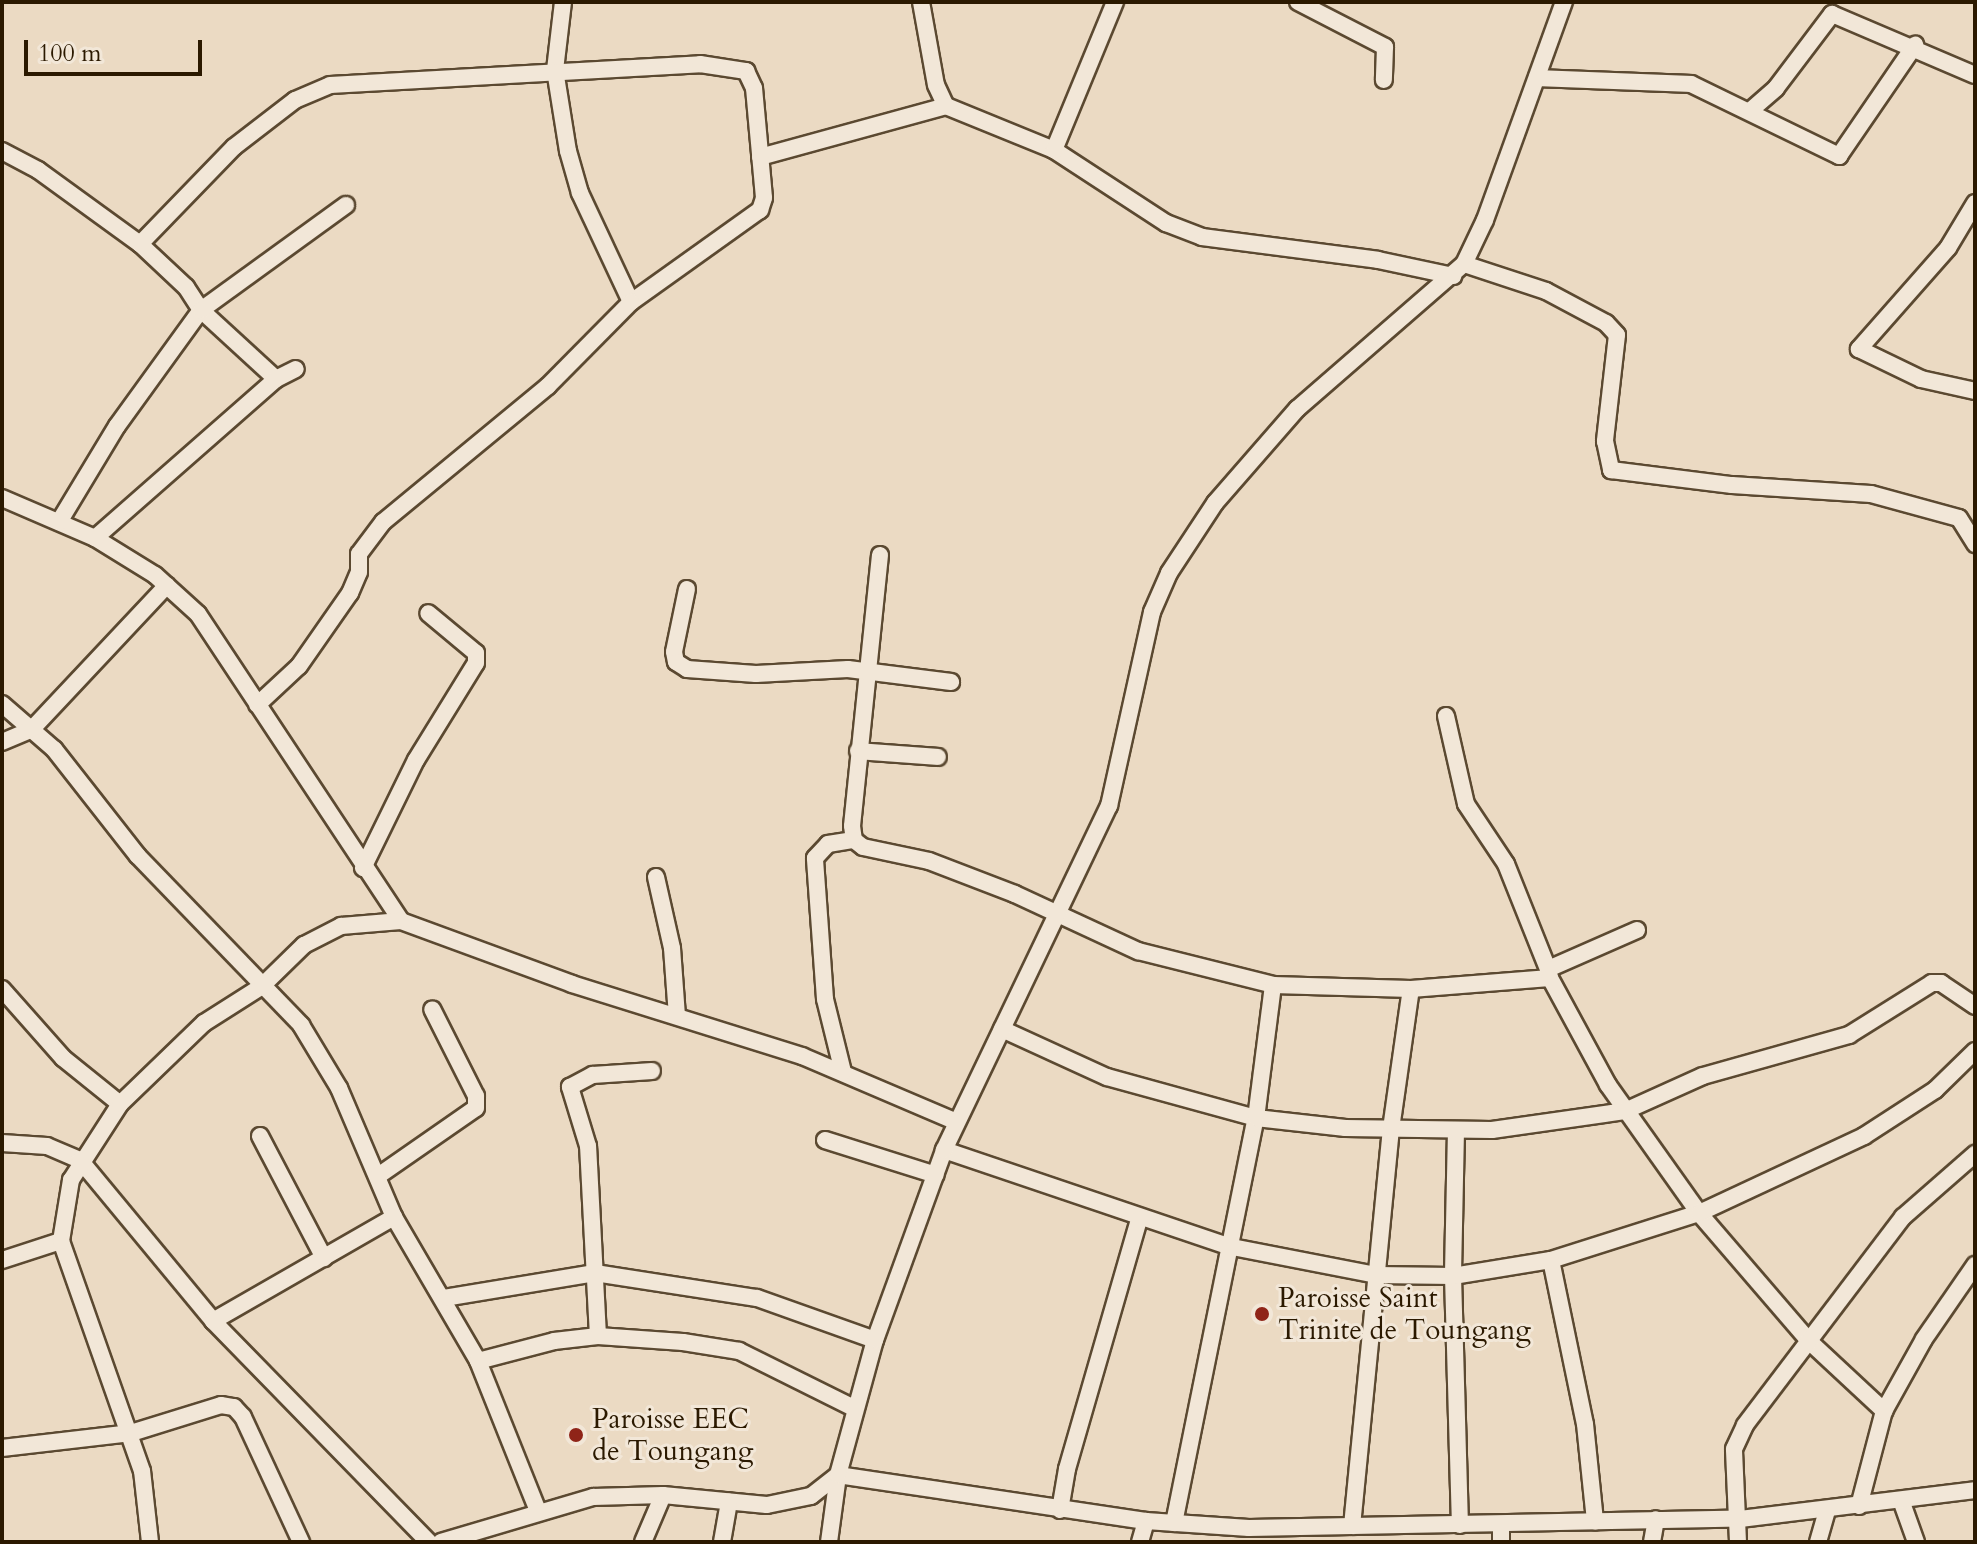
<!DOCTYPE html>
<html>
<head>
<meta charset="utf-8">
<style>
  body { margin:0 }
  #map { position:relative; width:1977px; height:1544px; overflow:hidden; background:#ebdac3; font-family:Cardo,serif }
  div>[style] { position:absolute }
  .roads { filter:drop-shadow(2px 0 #5b4931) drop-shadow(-2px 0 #5b4931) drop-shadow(0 2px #5b4931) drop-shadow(0 -2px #5b4931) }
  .minor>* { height:16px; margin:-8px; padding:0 8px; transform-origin:8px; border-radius:8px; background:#f2e7d8 }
  .dots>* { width:22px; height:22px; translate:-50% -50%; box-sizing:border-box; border:4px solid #f2e7d8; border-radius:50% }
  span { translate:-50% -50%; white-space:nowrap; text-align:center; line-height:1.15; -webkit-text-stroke:6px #f2e7d8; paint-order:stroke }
  .poi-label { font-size:28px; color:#2b1900 }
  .left { translate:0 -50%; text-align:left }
  .frame { position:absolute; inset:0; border:4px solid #2b1900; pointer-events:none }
  .scale { position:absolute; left:24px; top:40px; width:178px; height:36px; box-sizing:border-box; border:4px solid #2b1900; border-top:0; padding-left:10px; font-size:24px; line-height:28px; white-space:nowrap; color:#2b1900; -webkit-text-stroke:6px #f2e7d8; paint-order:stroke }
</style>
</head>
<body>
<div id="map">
  <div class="roads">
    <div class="minor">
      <i style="left:563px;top:2px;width:68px;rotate:96.7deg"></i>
      <i style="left:555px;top:70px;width:82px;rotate:80.9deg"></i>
      <i style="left:568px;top:151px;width:44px;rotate:74.1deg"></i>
      <i style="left:580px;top:193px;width:120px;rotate:64.9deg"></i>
      <i style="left:921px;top:2px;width:84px;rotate:79.8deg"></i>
      <i style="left:936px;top:85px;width:23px;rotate:65deg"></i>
      <i style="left:946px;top:106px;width:117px;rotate:22.2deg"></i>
      <i style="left:1054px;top:150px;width:134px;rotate:33.1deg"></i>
      <i style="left:1166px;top:223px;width:39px;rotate:21deg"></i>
      <i style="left:1202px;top:237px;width:177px;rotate:7.4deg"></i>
      <i style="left:1378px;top:260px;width:77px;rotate:12deg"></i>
      <i style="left:1298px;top:2px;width:98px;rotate:27.3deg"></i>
      <i style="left:1385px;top:47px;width:33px;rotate:92deg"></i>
      <i style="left:1537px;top:78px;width:154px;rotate:2.2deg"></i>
      <i style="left:1691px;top:84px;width:165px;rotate:25.9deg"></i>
      <i style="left:1839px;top:156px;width:135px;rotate:-55.6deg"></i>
      <i style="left:1751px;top:110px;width:33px;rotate:-41deg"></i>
      <i style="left:1776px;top:88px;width:93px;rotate:-52.9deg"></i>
      <i style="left:1832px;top:14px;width:155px;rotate:23.1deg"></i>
      <i style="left:1054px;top:150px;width:160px;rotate:-67.6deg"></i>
      <i style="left:2px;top:151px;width:41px;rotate:27.8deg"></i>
      <i style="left:38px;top:170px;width:126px;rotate:36deg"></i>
      <i style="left:140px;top:244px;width:63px;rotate:43.1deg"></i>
      <i style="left:186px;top:287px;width:27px;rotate:57deg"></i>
      <i style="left:201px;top:310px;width:102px;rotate:42.6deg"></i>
      <i style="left:760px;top:157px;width:193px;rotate:-15.3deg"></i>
      <i style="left:1975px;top:203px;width:52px;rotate:121deg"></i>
      <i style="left:1948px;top:248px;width:135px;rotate:131.4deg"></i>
      <i style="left:1859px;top:349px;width:69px;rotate:25.8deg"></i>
      <i style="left:1921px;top:379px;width:55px;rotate:12.5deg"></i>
      <i style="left:140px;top:244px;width:135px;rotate:-45.9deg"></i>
      <i style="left:234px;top:147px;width:77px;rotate:-37.6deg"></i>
      <i style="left:295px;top:100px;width:38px;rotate:-23deg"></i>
      <i style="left:330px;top:85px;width:371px;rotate:-3.2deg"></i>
      <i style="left:700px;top:64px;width:47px;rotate:8.7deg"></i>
      <i style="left:746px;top:71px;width:19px;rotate:65deg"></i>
      <i style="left:754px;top:88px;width:110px;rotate:84.8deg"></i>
      <i style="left:764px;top:198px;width:13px;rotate:108deg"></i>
      <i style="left:760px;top:210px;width:158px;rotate:144.5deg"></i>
      <i style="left:631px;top:302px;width:118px;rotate:134.7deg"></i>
      <i style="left:548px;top:386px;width:214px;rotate:140.5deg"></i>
      <i style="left:383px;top:522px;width:40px;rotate:127deg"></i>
      <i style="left:359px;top:554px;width:18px;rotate:90deg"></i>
      <i style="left:359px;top:572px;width:23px;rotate:113deg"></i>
      <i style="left:350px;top:593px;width:89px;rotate:124.9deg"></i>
      <i style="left:299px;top:666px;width:57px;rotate:137.1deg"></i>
      <i style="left:1464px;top:264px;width:86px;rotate:18.2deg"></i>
      <i style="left:1546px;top:291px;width:68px;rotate:28.1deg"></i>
      <i style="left:1606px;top:323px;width:16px;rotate:47deg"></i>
      <i style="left:1617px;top:335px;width:107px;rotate:96.5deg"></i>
      <i style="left:1605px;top:441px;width:30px;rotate:78deg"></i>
      <i style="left:1611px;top:470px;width:122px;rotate:7.1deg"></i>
      <i style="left:1732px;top:485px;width:139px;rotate:3.7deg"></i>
      <i style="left:1871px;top:494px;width:91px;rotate:15.3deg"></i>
      <i style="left:1959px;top:518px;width:31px;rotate:58deg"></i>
      <i style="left:2px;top:498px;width:101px;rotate:23.3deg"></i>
      <i style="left:95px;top:538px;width:70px;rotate:31.7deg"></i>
      <i style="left:155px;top:575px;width:58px;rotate:42.2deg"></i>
      <i style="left:198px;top:614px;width:368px;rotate:56.5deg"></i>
      <i style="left:401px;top:921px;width:182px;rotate:20.2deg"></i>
      <i style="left:572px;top:984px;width:241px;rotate:17.4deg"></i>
      <i style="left:802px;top:1056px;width:168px;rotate:23.1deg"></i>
      <i style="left:59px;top:522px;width:112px;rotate:-58.9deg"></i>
      <i style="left:117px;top:426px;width:143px;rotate:-54.1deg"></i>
      <i style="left:201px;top:310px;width:179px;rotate:-35.9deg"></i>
      <i style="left:95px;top:538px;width:241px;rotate:-41.3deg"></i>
      <i style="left:276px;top:379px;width:22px;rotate:-27deg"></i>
      <i style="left:880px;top:555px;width:272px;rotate:95.9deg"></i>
      <i style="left:852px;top:826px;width:14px;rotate:82deg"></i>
      <i style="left:854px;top:840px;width:11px;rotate:38deg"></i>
      <i style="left:863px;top:847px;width:67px;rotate:12deg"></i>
      <i style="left:929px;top:861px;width:92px;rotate:21deg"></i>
      <i style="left:1015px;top:894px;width:136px;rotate:24.9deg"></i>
      <i style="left:1138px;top:951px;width:139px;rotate:14.1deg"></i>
      <i style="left:1273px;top:985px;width:138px;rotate:1.7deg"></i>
      <i style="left:1411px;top:989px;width:139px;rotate:-4.5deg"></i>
      <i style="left:687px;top:589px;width:64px;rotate:101.7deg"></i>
      <i style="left:674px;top:652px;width:10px;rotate:79deg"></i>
      <i style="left:676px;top:662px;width:13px;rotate:32deg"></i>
      <i style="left:687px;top:669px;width:69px;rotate:4.1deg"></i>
      <i style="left:756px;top:674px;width:92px;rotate:-3.1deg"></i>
      <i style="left:848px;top:669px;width:104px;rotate:7.2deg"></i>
      <i style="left:2px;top:704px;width:69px;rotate:40.9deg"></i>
      <i style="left:54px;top:749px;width:136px;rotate:51.9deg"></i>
      <i style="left:138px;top:856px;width:235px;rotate:46deg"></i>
      <i style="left:301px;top:1025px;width:74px;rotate:58.9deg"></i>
      <i style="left:339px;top:1088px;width:140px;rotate:66.9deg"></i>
      <i style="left:394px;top:1217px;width:167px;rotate:59.7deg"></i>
      <i style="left:478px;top:1361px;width:162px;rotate:68.2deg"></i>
      <i style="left:1446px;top:716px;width:90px;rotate:77.2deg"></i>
      <i style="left:1466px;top:804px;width:72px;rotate:56.3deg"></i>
      <i style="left:1506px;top:864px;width:113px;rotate:68.2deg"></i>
      <i style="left:2px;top:742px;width:33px;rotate:-23deg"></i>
      <i style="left:32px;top:729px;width:197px;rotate:-46.8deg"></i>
      <i style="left:858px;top:751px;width:80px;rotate:4.3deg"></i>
      <i style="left:363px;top:868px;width:120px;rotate:-63.9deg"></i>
      <i style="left:416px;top:760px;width:114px;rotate:-58.3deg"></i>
      <i style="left:476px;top:663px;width:10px;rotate:-90deg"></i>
      <i style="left:476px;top:653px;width:62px;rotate:-140.2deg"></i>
      <i style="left:656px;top:877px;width:73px;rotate:77.3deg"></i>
      <i style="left:672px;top:948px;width:68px;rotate:85.8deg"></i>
      <i style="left:1637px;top:930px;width:97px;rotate:156.3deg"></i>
      <i style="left:1548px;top:969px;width:9px;rotate:77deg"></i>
      <i style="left:1550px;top:978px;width:122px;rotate:61.5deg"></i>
      <i style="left:1608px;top:1085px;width:157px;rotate:54.6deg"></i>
      <i style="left:1699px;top:1213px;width:169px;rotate:49.3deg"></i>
      <i style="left:1809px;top:1341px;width:103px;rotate:43deg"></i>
      <i style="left:2px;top:989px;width:92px;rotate:48.5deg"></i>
      <i style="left:63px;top:1058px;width:73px;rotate:38.9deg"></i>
      <i style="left:1002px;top:1029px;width:115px;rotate:24.6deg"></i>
      <i style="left:1107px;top:1077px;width:155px;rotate:15.4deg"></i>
      <i style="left:1256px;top:1118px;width:90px;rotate:6.4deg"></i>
      <i style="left:1345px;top:1128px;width:147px;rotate:0.8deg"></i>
      <i style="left:1492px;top:1130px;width:134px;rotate:-8.1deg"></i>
      <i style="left:1625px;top:1111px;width:85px;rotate:-24.2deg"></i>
      <i style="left:1703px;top:1076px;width:152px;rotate:-15.7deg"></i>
      <i style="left:1849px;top:1035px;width:98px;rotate:-32.1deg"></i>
      <i style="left:1932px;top:983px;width:9px"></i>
      <i style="left:1941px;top:983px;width:41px;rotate:34.1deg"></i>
      <i style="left:843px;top:1072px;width:75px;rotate:-103.9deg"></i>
      <i style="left:825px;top:999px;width:141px;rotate:-94.1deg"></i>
      <i style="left:815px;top:858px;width:19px;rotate:-47deg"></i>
      <i style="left:828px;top:844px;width:26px;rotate:-9deg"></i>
      <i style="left:1456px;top:1130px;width:146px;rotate:91.2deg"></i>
      <i style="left:1453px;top:1276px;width:249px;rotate:88.4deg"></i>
      <i style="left:260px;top:1136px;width:138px;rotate:62.3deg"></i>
      <i style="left:825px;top:1140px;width:116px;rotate:17.5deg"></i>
      <i style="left:2px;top:1143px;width:45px;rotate:3.8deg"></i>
      <i style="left:47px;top:1146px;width:36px;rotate:23deg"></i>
      <i style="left:80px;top:1160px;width:209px;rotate:50.4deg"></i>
      <i style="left:213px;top:1321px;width:309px;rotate:45.7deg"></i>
      <i style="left:944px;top:1150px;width:299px;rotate:18.7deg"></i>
      <i style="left:1227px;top:1246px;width:152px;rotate:11deg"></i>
      <i style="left:1376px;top:1275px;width:77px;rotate:0.7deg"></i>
      <i style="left:1453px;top:1276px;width:99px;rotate:-9.3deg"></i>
      <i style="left:1551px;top:1260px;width:155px;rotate:-17.6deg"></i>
      <i style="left:1699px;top:1213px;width:182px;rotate:-25deg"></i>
      <i style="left:1864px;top:1136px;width:85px;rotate:-32.9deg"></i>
      <i style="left:1935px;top:1090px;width:56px;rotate:-44.3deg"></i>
      <i style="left:378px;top:1176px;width:119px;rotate:-34.8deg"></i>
      <i style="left:476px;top:1108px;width:12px;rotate:-90deg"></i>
      <i style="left:476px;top:1096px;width:97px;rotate:-116.8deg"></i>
      <i style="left:2px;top:1260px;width:62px;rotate:-17.9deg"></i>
      <i style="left:1551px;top:1260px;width:167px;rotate:78.3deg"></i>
      <i style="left:1585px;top:1424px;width:98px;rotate:84.1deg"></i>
      <i style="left:444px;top:1298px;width:153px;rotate:-9.4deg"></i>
      <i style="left:595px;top:1273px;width:164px;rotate:8.8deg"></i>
      <i style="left:757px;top:1298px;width:125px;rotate:19.6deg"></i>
      <i style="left:213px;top:1321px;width:209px;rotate:-29.9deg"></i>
      <i style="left:598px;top:1336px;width:190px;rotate:-93deg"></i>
      <i style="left:588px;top:1146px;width:62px;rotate:-107deg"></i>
      <i style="left:570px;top:1087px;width:26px;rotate:-28deg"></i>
      <i style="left:593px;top:1075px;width:59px;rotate:-3.9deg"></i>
      <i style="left:478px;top:1361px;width:79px;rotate:-14.7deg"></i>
      <i style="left:554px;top:1341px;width:44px;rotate:-6.5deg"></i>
      <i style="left:598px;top:1336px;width:85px;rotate:4deg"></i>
      <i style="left:683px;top:1342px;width:57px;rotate:9.1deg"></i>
      <i style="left:739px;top:1351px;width:128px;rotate:26.4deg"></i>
      <i style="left:2px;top:1448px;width:130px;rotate:-6.6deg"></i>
      <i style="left:131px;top:1433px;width:94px;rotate:-17.3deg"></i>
      <i style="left:221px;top:1405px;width:13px;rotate:9deg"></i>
      <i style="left:234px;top:1407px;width:13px;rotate:48deg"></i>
      <i style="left:243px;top:1417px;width:138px;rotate:65.1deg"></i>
      <i style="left:1901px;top:1500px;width:45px;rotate:70.3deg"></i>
      <i style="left:1859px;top:1506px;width:98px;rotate:-75.3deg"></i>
      <i style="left:1884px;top:1411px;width:82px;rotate:-60.9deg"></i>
      <i style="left:1924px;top:1339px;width:90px;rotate:-55.4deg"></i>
      <i style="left:1060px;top:1510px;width:42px;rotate:-80.3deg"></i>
      <i style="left:1067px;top:1469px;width:260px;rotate:-73.9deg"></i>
      <i style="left:1174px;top:1523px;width:413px;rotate:-78.6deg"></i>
      <i style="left:1256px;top:1118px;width:134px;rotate:-82.7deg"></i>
      <i style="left:1352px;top:1526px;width:399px;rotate:-84.4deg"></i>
      <i style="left:1391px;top:1129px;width:141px;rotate:-81.9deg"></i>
      <i style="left:150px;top:1542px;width:71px;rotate:-96.4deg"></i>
      <i style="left:142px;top:1471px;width:244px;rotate:-109.4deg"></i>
      <i style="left:61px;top:1241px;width:62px;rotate:-80.7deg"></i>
      <i style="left:71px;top:1180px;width:90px;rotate:-57.2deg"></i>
      <i style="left:120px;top:1104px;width:117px;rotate:-44deg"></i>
      <i style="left:204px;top:1023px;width:69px;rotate:-32.5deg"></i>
      <i style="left:262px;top:986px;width:59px;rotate:-44.3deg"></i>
      <i style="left:304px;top:945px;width:42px;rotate:-27.2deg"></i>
      <i style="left:341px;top:926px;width:60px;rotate:-4.8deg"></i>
      <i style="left:441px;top:1542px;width:159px;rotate:-16.5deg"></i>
      <i style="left:593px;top:1497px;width:70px;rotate:-1.6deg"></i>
      <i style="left:663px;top:1495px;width:104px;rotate:5.5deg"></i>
      <i style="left:767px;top:1505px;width:45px;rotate:-11.6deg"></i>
      <i style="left:811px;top:1496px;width:34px;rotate:-38deg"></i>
      <i style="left:838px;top:1475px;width:311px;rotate:8.5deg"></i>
      <i style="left:1146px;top:1521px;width:103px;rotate:3.9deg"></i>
      <i style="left:1249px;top:1528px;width:491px;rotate:-1.1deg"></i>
      <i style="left:1740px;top:1519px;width:237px;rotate:-7deg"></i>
      <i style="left:643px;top:1542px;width:51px;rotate:-66.9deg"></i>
      <i style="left:722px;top:1542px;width:41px;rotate:-80.1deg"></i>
      <i style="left:829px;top:1542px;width:68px;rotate:-82.3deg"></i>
      <i style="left:838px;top:1475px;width:140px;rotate:-74.7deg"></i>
      <i style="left:875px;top:1340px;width:202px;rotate:-70deg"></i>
      <i style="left:944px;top:1150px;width:382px;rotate:-64.4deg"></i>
      <i style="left:1109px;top:806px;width:199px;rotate:-77.5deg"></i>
      <i style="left:1152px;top:612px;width:43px;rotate:-66.4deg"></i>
      <i style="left:1169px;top:573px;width:84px;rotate:-56.7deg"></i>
      <i style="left:1215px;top:503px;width:125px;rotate:-48.9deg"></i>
      <i style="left:1297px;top:409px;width:221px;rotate:-41deg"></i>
      <i style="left:1464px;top:264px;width:49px;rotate:-64.5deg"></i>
      <i style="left:1485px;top:220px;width:232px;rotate:-70.1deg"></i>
      <i style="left:1140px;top:1542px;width:22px;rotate:-74deg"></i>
      <i style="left:1501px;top:1542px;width:17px;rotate:-90deg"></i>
      <i style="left:1652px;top:1542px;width:23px;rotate:-80deg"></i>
      <i style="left:1738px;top:1542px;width:93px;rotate:-92.5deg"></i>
      <i style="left:1734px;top:1449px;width:26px;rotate:-65deg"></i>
      <i style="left:1745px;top:1425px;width:261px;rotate:-52.8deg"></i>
      <i style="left:1903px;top:1217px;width:96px;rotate:-41.2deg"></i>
      <i style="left:1818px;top:1542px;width:33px;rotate:-74deg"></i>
    </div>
  </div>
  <div class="dots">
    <i style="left:1262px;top:1314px;background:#8f2418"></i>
    <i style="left:576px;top:1435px;background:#8f2418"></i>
  </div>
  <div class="poi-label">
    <span class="left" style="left:1278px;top:1314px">Paroisse Saint<br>Trinite de Toungang</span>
    <span class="left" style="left:592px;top:1435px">Paroisse EEC<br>de Toungang</span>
  </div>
  <div class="frame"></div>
  <div class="scale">100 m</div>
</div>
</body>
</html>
